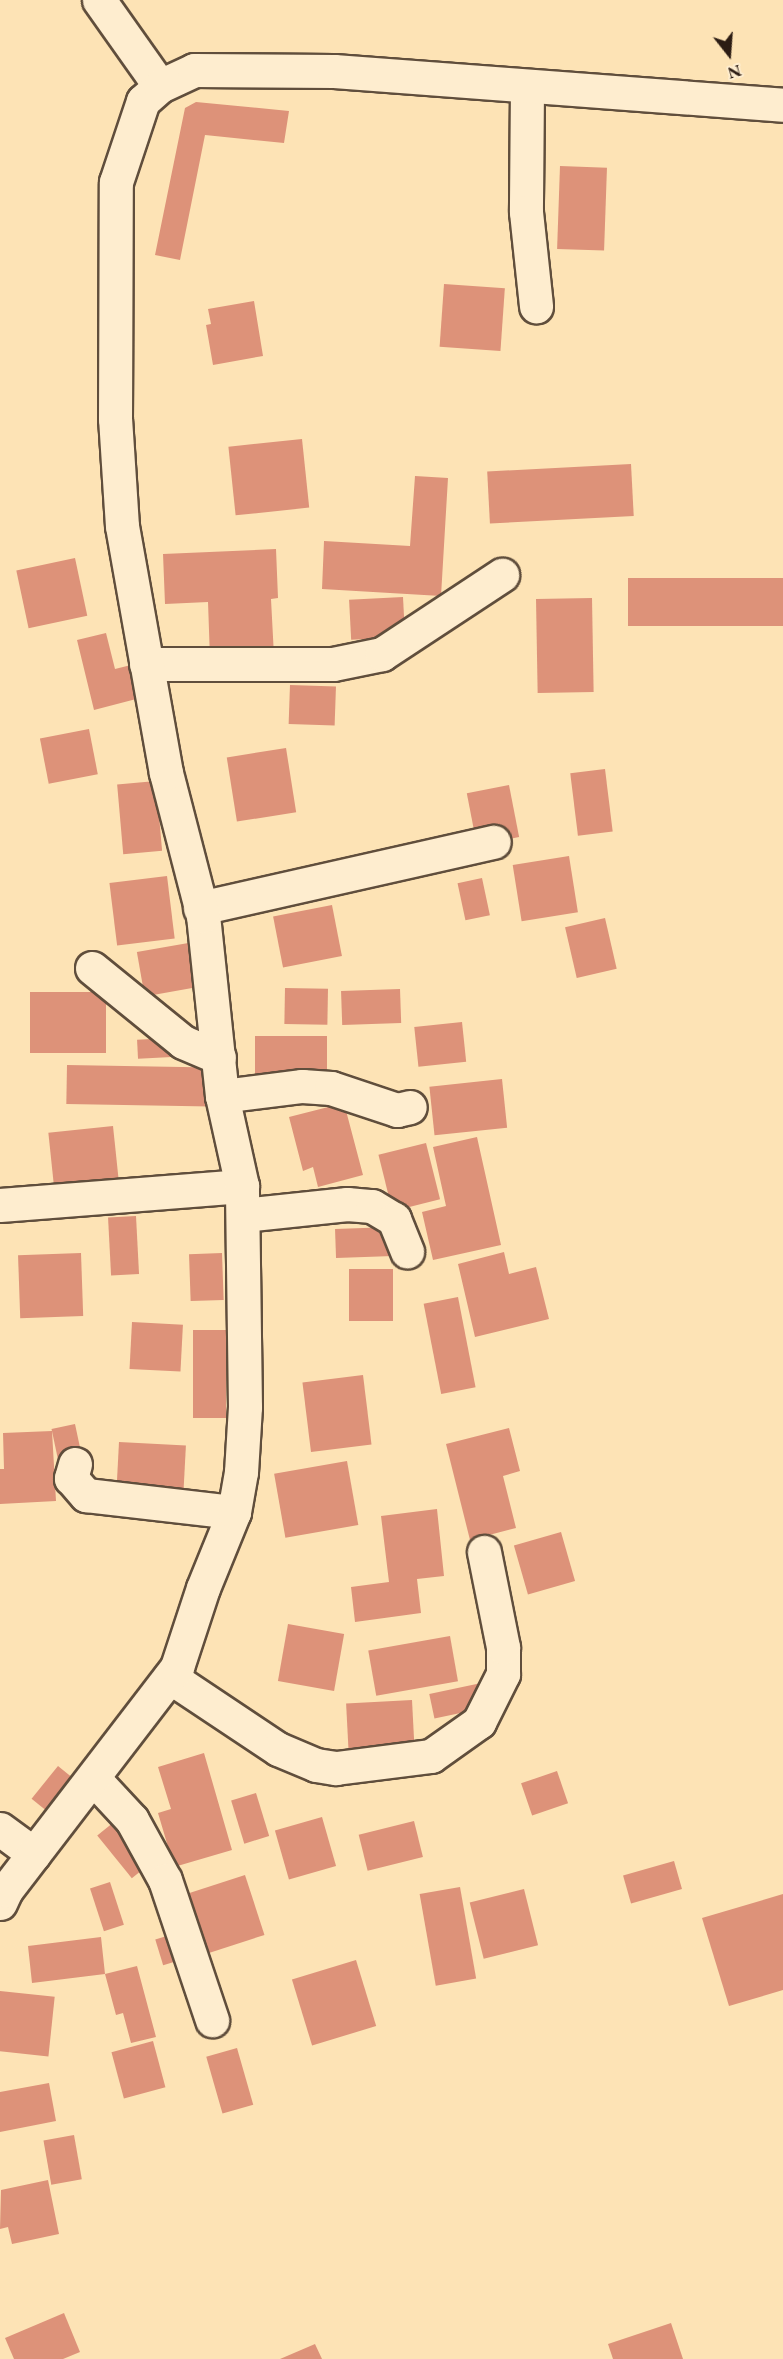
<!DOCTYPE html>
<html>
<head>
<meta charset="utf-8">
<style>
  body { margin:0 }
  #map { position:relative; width:783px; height:2359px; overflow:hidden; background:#fde3b5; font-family:"EB Garamond",serif }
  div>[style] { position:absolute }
  .building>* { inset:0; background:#dd9279; transform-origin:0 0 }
  .roads { filter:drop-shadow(2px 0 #604e3c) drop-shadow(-2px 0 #604e3c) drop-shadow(0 2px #604e3c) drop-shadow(0 -2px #604e3c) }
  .minor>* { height:33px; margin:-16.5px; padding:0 16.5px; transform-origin:16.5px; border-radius:16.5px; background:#feedcf }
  span { translate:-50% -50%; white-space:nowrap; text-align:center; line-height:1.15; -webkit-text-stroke:6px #feedcf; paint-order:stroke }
  .north { position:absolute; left:699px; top:24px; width:60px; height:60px; -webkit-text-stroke:4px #feedcf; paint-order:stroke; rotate:163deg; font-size:16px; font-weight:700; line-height:24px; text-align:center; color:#2c1c13 }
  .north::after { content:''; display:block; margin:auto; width:21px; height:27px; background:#2c1c13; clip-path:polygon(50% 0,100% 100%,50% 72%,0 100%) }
</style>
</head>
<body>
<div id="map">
  <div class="building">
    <i style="clip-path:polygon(196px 102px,289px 111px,284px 143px,205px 135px,180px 260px,155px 255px,185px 108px)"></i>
    <i style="left:560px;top:166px;width:47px;height:83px;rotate:2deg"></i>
    <i style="left:444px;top:284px;width:61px;height:63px;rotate:4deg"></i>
    <i style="clip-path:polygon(254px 301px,263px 356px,213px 365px,206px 325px,211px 324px,208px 309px)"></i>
    <i style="left:302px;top:439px;width:69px;height:74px;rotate:84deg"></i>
    <i style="left:631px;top:464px;width:52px;height:144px;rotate:87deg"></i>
    <i style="clip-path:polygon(415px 476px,448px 478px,441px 596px,322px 589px,324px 541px,410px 546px)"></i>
    <i style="clip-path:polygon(276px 549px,278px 598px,271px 599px,274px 656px,210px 659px,208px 602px,165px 604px,163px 554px)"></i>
    <i style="left:75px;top:558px;width:59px;height:60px;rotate:78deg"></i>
    <i style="left:783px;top:578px;width:48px;height:155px;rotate:90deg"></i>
    <i style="left:403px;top:597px;width:40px;height:54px;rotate:87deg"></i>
    <i style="left:592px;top:598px;width:94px;height:56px;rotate:89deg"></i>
    <i style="clip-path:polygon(106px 633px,115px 669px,131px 665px,140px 698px,94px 710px,77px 640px)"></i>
    <i style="left:290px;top:685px;width:46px;height:39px;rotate:2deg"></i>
    <i style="left:89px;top:729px;width:46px;height:50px;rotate:79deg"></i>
    <i style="left:286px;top:748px;width:65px;height:60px;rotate:81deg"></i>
    <i style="left:605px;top:769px;width:63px;height:35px;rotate:83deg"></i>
    <i style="left:156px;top:781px;width:70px;height:39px;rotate:85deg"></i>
    <i style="left:509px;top:785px;width:53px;height:43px;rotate:79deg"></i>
    <i style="left:569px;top:856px;width:57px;height:57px;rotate:81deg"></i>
    <i style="left:167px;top:876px;width:63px;height:58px;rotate:83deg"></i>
    <i style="left:482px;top:878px;width:38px;height:25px;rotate:78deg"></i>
    <i style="left:332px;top:905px;width:52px;height:60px;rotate:79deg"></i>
    <i style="left:605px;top:918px;width:52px;height:41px;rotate:77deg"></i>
    <i style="left:194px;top:942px;width:45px;height:58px;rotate:80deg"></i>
    <i style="left:285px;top:988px;width:43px;height:36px;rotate:1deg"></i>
    <i style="left:400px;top:989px;width:34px;height:59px;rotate:88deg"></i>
    <i style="left:30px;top:992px;width:76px;height:61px"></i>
    <i style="left:462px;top:1022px;width:40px;height:48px;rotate:84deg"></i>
    <i style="left:255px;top:1036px;width:72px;height:45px"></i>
    <i style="left:171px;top:1038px;width:19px;height:34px;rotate:87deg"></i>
    <i style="left:67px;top:1065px;width:144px;height:39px;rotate:1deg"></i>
    <i style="left:502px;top:1079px;width:49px;height:73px;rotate:84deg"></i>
    <i style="clip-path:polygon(344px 1103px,363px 1175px,318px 1187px,313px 1167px,303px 1171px,289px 1117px)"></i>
    <i style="left:113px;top:1126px;width:56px;height:65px;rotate:84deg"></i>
    <i style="clip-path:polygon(477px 1137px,501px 1245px,433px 1260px,422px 1212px,446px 1206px,433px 1147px)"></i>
    <i style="left:426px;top:1143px;width:58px;height:49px;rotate:76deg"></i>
    <i style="left:136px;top:1216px;width:58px;height:28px;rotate:87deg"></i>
    <i style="left:392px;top:1227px;width:29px;height:57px;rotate:88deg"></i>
    <i style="clip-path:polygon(504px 1252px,509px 1274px,536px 1267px,549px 1319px,475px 1337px,458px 1264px)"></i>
    <i style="left:81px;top:1253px;width:63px;height:63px;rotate:88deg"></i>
    <i style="left:222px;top:1253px;width:47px;height:33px;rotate:88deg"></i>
    <i style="left:349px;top:1269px;width:44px;height:52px"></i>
    <i style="left:458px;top:1297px;width:92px;height:35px;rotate:79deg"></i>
    <i style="left:132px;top:1322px;width:51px;height:47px;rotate:3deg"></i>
    <i style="left:193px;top:1330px;width:33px;height:88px"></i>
    <i style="left:363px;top:1375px;width:70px;height:61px;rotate:83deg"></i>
    <i style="left:75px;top:1424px;width:34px;height:24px;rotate:78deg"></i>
    <i style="clip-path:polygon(509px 1428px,520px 1471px,503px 1476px,516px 1528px,470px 1540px,446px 1444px)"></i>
    <i style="clip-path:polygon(52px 1431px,56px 1501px,0 1504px,0 1469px,4px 1469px,3px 1433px)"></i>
    <i style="left:119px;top:1442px;width:67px;height:55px;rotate:3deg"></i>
    <i style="left:347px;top:1461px;width:65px;height:74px;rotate:80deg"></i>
    <i style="clip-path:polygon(437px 1509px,444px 1576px,417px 1579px,421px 1613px,355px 1622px,351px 1587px,389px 1582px,381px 1516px)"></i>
    <i style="left:561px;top:1532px;width:51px;height:49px;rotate:74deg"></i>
    <i style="left:288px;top:1624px;width:57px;height:58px;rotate:10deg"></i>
    <i style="left:450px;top:1636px;width:46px;height:83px;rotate:80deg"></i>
    <i style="left:486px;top:1682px;width:25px;height:58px;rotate:78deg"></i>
    <i style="left:412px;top:1700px;width:51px;height:66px;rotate:87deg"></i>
    <i style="clip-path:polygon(204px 1753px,232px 1850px,174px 1867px,158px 1813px,171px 1809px,158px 1767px)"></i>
    <i style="left:58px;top:1766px;width:26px;height:42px;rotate:39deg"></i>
    <i style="left:557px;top:1771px;width:34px;height:38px;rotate:71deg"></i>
    <i style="left:256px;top:1793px;width:45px;height:26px;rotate:73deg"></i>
    <i style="left:322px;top:1817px;width:51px;height:49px;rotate:74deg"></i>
    <i style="left:119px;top:1818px;width:55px;height:28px;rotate:51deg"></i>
    <i style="left:414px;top:1821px;width:37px;height:57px;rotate:76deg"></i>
    <i style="left:674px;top:1861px;width:29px;height:53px;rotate:74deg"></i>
    <i style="left:245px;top:1875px;width:63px;height:60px;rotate:72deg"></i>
    <i style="left:110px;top:1882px;width:45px;height:21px;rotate:72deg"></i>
    <i style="left:460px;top:1887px;width:93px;height:41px;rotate:80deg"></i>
    <i style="left:524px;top:1889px;width:58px;height:56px;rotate:76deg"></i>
    <i style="clip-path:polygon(783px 1894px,783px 1990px,729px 2006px,702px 1918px)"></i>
    <i style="left:183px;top:1931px;width:27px;height:29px;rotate:73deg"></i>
    <i style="clip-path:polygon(101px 1937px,105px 1974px,137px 1966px,156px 2037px,131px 2043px,123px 2013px,116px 2015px,105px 1974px,32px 1983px,28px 1946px)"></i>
    <i style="left:356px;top:1960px;width:69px;height:67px;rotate:73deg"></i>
    <i style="left:0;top:1991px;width:55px;height:60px;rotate:6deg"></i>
    <i style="left:153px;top:2041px;width:48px;height:43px;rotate:75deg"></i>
    <i style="left:237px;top:2048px;width:59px;height:32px;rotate:74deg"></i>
    <i style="clip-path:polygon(49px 2083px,56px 2121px,0 2132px,0 2092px)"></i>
    <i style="left:74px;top:2135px;width:45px;height:31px;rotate:80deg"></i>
    <i style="clip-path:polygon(48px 2180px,59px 2234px,12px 2244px,8px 2227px,0 2229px,1px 2190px)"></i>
    <i style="clip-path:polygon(64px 2313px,80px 2352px,63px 2359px,14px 2359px,5px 2338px)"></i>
    <i style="clip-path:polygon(671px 2323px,683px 2359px,613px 2359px,608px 2344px)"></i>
    <i style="clip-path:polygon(315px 2344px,322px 2359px,280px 2359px)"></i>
  </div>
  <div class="roads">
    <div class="minor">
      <i style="left:99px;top:0;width:105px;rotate:54.7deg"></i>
      <i style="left:527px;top:88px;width:124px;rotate:90.5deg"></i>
      <i style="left:526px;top:212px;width:95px;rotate:83.9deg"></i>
      <i style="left:146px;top:664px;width:187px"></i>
      <i style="left:333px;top:664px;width:50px;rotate:-11.5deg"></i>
      <i style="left:382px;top:654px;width:144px;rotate:-33.4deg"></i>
      <i style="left:200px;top:908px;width:301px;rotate:-12.7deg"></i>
      <i style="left:92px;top:968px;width:117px;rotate:39.1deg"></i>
      <i style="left:183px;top:1042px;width:39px;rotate:23deg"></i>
      <i style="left:222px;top:1096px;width:81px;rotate:-7.1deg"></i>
      <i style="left:302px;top:1086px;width:29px;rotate:4deg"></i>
      <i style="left:331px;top:1088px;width:70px;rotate:18.4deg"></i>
      <i style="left:397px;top:1110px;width:13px;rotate:-13deg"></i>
      <i style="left:0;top:1205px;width:243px;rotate:-4.5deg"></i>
      <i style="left:243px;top:1215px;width:105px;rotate:-6deg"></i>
      <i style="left:347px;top:1204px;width:25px;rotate:5deg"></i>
      <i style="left:372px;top:1206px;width:26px;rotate:31deg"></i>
      <i style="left:394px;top:1219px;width:35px;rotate:68deg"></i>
      <i style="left:75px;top:1464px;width:15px;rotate:106deg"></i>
      <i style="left:71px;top:1478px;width:23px;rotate:49deg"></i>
      <i style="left:86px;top:1495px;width:149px;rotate:6.6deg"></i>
      <i style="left:170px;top:1677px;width:130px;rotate:33.7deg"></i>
      <i style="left:278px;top:1749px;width:41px;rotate:22.8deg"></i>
      <i style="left:316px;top:1765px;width:20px;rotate:9deg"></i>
      <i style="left:336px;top:1768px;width:96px;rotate:-7.2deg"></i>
      <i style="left:431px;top:1756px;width:59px;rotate:-35.3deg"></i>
      <i style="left:479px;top:1722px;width:54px;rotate:-63.4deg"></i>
      <i style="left:503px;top:1674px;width:27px;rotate:-90deg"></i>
      <i style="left:503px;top:1647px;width:97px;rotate:-101.3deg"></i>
      <i style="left:93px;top:1778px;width:57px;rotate:47.1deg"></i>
      <i style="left:132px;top:1820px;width:68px;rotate:61.2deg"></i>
      <i style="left:165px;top:1880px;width:148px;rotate:71.4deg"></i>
      <i style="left:0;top:1829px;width:42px;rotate:36.3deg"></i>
      <i style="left:0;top:1903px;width:14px;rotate:-65deg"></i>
      <i style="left:6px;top:1890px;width:281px;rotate:-52.5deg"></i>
      <i style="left:177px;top:1667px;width:83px;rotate:-71.8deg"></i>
      <i style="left:203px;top:1588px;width:82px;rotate:-67.8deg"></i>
      <i style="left:234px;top:1512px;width:41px;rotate:-80.1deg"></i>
      <i style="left:241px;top:1472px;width:65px;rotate:-86.5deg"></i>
      <i style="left:245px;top:1407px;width:221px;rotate:-90.8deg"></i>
      <i style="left:242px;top:1186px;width:92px;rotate:-102.5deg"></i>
      <i style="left:222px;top:1096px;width:181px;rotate:-96deg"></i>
      <i style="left:203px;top:916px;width:148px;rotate:-104.5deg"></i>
      <i style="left:166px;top:773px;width:251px;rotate:-100.1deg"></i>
      <i style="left:122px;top:526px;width:107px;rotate:-93.7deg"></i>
      <i style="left:115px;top:419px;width:237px;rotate:-89.8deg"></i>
      <i style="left:116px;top:182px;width:85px;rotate:-71.6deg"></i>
      <i style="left:143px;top:101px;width:23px;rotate:-41deg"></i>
      <i style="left:160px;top:86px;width:38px;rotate:-25deg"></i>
      <i style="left:194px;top:70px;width:140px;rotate:0.4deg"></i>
      <i style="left:334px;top:71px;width:450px;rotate:4.3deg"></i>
    </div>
  </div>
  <div class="north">N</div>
</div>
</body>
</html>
